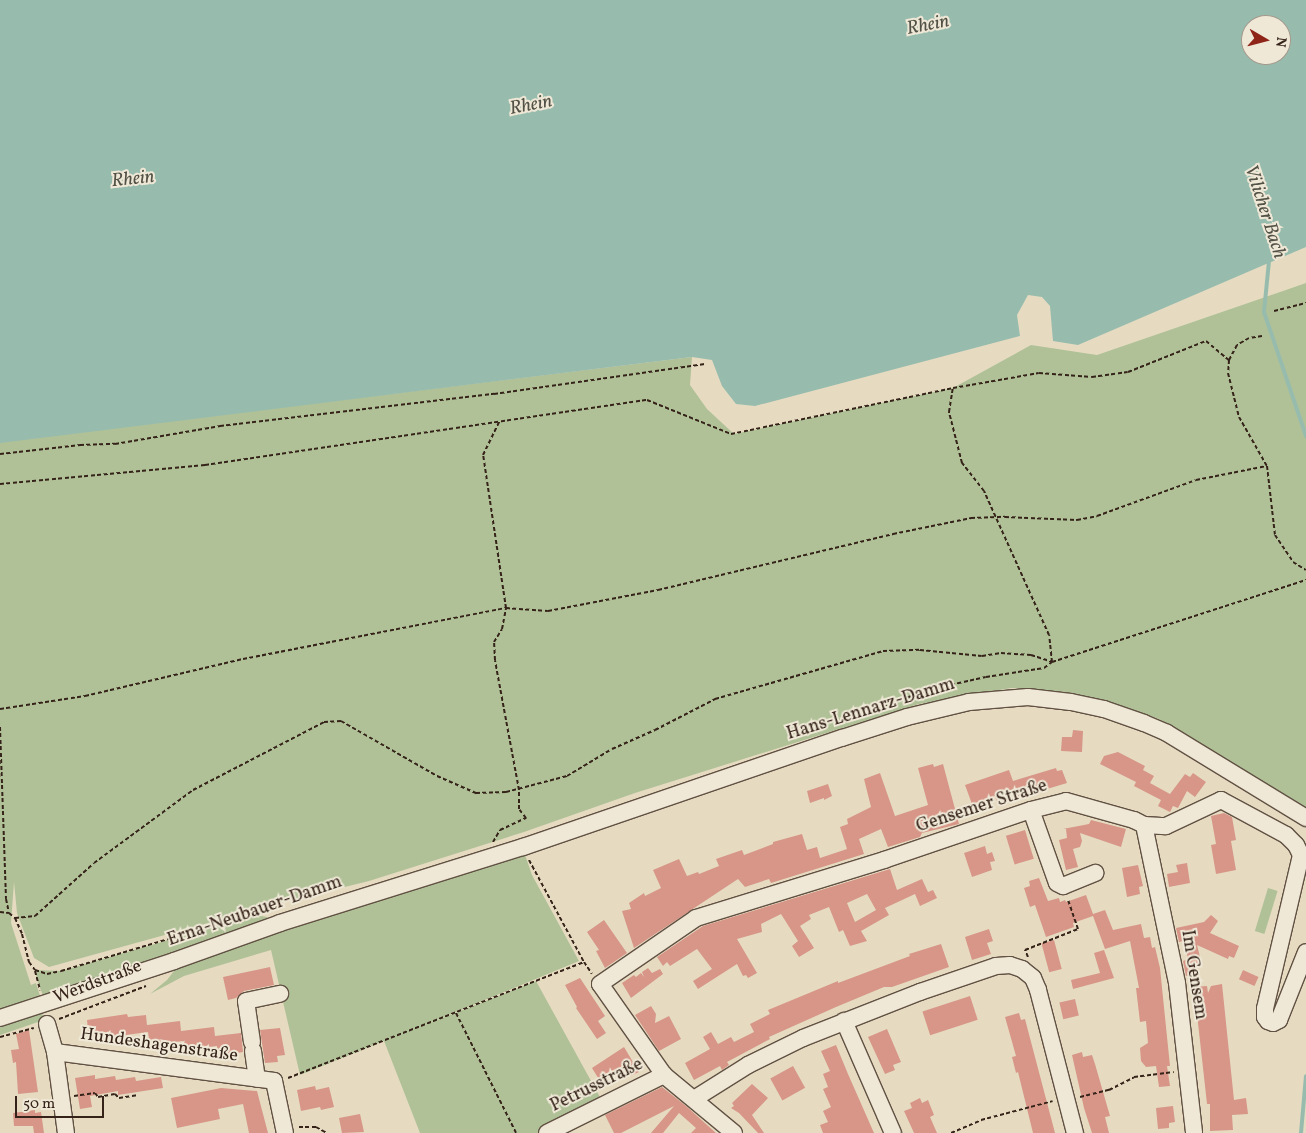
<!DOCTYPE html>
<html>
<head>
<meta charset="utf-8">
<style>
  body { margin:0 }
  #map { position:relative; width:1306px; height:1133px; overflow:hidden; background:#e6dbc1; font-family:Vollkorn,serif }
  div>[style] { position:absolute }
  .green>* { inset:0; background:#b0c197; transform-origin:0 0 }
  .water>* { inset:0; background:#97bcae }
  .stream>* { height:4px; margin:-2px; padding:0 2px; transform-origin:2px; border-radius:2px; background:#97bcae }
  .building>* { inset:0; background:#d79687; transform-origin:0 0 }
  .path>* { height:2px; margin-top:-1px; transform-origin:0; background:repeating-linear-gradient(90deg,#352319 0 4px,transparent 0 6.5px) }
  .roads { filter:drop-shadow(1px 0 #615143) drop-shadow(-1px 0 #615143) drop-shadow(0 1px #615143) drop-shadow(0 -1px #615143) }
  .minor>* { height:16px; margin:-8px; padding:0 8px; transform-origin:8px; border-radius:8px; background:#efe8d7 }
  span { translate:-50% -50%; white-space:nowrap; text-align:center; line-height:1.15; -webkit-text-stroke:4px #efe8d7; paint-order:stroke }
  .street-label { font-size:18px; color:#352319 }
  .water-label { font-size:19px; color:#525146; font-style:italic }
  .north { position:absolute; left:1241px; top:15px; width:50px; height:50px; box-sizing:border-box; background:#efe8d7; border:1px solid #a5998b; border-radius:50%; rotate:98deg; font-size:14px; font-weight:700; line-height:20px; text-align:center; color:#352319 }
  .north::after { content:''; display:block; margin:auto; width:18px; height:22px; background:#8f2418; clip-path:polygon(50% 0,100% 100%,50% 72%,0 100%) }
  .scale { position:absolute; left:15px; top:1096px; width:89px; height:22px; box-sizing:border-box; border:2px solid #352319; border-top:0; padding-left:6px; font-size:15px; line-height:18px; white-space:nowrap; color:#352319; -webkit-text-stroke:4px #efe8d7; paint-order:stroke }
</style>
</head>
<body>
<div id="map">
  <div class="green">
    <i style="clip-path:polygon(1306px 283px,1306px 811px,1159px 719px,1122px 706px,1065px 692px,1011px 688px,919px 704px,635px 793px,524px 832px,369px 881px,284px 902px,49px 967px,34px 958px,17px 913px,14px 882px,11px 923px,31px 985px,36px 983px,41px 999px,0 1013px,0 442px,692px 357px,690px 385px,707px 409px,734px 434px,953px 388px,1031px 345px,1097px 355px)"></i>
    <i style="clip-path:polygon(523px 849px,532px 875px,579px 961px,422px 1026px,536px 981px,601px 1099px,538px 1133px,420px 1133px,384px 1041px,300px 1075px,271px 950px,184px 976px,150px 994px,167px 980px,181px 962px)"></i>
    <i style="left:1268px;top:888px;width:10px;height:45px;rotate:17deg"></i>
    <i style="clip-path:polygon(255px 915px,267px 917px,270px 922px,44px 998px,38px 983px,35px 970px,61px 971px)"></i>
    <i style="clip-path:polygon(41px 1009px,44px 1020px,0 1035px,0 1021px)"></i>
  </div>
  <div class="water">
    <i style="clip-path:polygon(evenodd,0 0,1306px 0,1306px 247px,1078px 345px,1053px 341px,1050px 306px,1042px 297px,1028px 295px,1017px 315px,1020px 336px,755px 406px,736px 404px,722px 386px,712px 360px,692px 357px,0 443px,0 0,1251px 25px,1281px 25px,1281px 55px,1251px 55px,1251px 25px)"></i>
  </div>
  <div class="stream">
    <i style="left:1269px;top:261px;width:51px;rotate:95.6deg"></i>
    <i style="left:1264px;top:312px;width:131px;rotate:71.3deg"></i>
    <i style="left:1301px;top:1133px;width:57px;rotate:-85deg"></i>
  </div>
  <div class="building">
    <i style="clip-path:polygon(1073px 730px,1083px 731px,1082px 752px,1061px 751px,1062px 737px,1072px 737px)"></i>
    <i style="clip-path:polygon(1118px 752px,1145px 766px,1143px 770px,1154px 776px,1150px 783px,1170px 794px,1185px 774px,1190px 777px,1193px 773px,1206px 782px,1195px 797px,1187px 791px,1178px 808px,1173px 806px,1170px 812px,1158px 806px,1161px 800px,1134px 786px,1136px 782px,1100px 764px,1104px 756px)"></i>
    <i style="clip-path:polygon(933px 764px,934px 767px,943px 764px,959px 824px,922px 833px,920px 837px,888px 847px,881px 829px,859px 839px,864px 854px,771px 883px,769px 879px,745px 887px,738px 879px,634px 948px,622px 911px,631px 909px,629px 903px,644px 893px,645px 896px,661px 888px,653px 870px,679px 859px,687px 876px,698px 872px,699px 874px,719px 866px,716px 859px,742px 850px,744px 855px,773px 844px,773px 842px,802px 834px,807px 850px,817px 847px,820px 858px,847px 849px,840px 827px,848px 824px,847px 819px,871px 807px,864px 779px,880px 773px,895px 816px,928px 805px,918px 768px)"></i>
    <i style="clip-path:polygon(1056px 768px,1057px 771px,1062px 770px,1067px 783px,1017px 798px,1014px 789px,1001px 794px,997px 802px,995px 796px,972px 804px,965px 785px,1009px 770px,1013px 781px)"></i>
    <i style="clip-path:polygon(828px 784px,832px 796px,824px 800px,824px 798px,810px 803px,807px 791px)"></i>
    <i style="clip-path:polygon(1224px 813px,1232px 817px,1236px 840px,1231px 841px,1236px 870px,1216px 874px,1211px 845px,1216px 844px,1211px 816px)"></i>
    <i style="clip-path:polygon(1091px 820px,1126px 829px,1121px 847px,1080px 833px,1082px 841px,1080px 847px,1073px 849px,1078px 867px,1066px 870px,1059px 840px,1067px 838px,1066px 829px,1063px 829px,1089px 824px)"></i>
    <i style="left:1025px;top:830px;width:30px;height:20px;rotate:73deg"></i>
    <i style="clip-path:polygon(985px 846px,987px 854px,992px 852px,995px 861px,990px 862px,992px 870px,972px 877px,964px 853px)"></i>
    <i style="clip-path:polygon(1187px 863px,1190px 883px,1169px 887px,1167px 874px,1178px 872px,1176px 865px)"></i>
    <i style="clip-path:polygon(1138px 865px,1143px 886px,1139px 887px,1140px 894px,1127px 897px,1122px 868px)"></i>
    <i style="clip-path:polygon(evenodd,890px 869px,897px 890px,922px 879px,928px 892px,933px 890px,937px 898px,920px 906px,915px 894px,885px 908px,889px 915px,861px 931px,867px 941px,850px 946px,843px 930px,839px 932px,829px 907px,809px 915px,811px 919px,800px 926px,814px 948px,799px 957px,792px 946px,798px 941px,781px 914px,761px 924px,762px 932px,737px 939px,757px 973px,748px 978px,746px 975px,743px 976px,737px 964px,698px 989px,693px 981px,712px 969px,697px 949px,670px 966px,667px 962px,663px 966px,657px 957px,703px 926px,890px 869px,867px 894px,876px 910px,855px 922px,847px 903px,867px 894px)"></i>
    <i style="clip-path:polygon(1039px 878px,1048px 901px,1059px 898px,1060px 902px,1065px 900px,1066px 902px,1086px 895px,1093px 914px,1105px 910px,1113px 930px,1141px 924px,1144px 938px,1150px 937px,1152px 948px,1155px 947px,1160px 968px,1170px 1066px,1167px 1066px,1170px 1086px,1159px 1087px,1156px 1066px,1146px 1067px,1141px 1061px,1140px 1048px,1148px 1043px,1146px 1021px,1140px 1022px,1136px 988px,1139px 988px,1130px 941px,1105px 949px,1093px 916px,1073px 923px,1074px 927px,1046px 937px,1035px 905px,1030px 907px,1024px 888px,1030px 886px,1029px 881px)"></i>
    <i style="clip-path:polygon(1211px 915px,1218px 921px,1210px 933px,1239px 946px,1234px 958px,1229px 956px,1228px 959px,1197px 945px,1202px 965px,1194px 967px,1195px 974px,1186px 976px,1183px 961px,1188px 959px,1184px 941px,1179px 942px,1176px 928px,1204px 922px)"></i>
    <i style="clip-path:polygon(604px 920px,627px 953px,605px 968px,596px 951px,599px 950px,587px 932px)"></i>
    <i style="clip-path:polygon(989px 929px,993px 941px,987px 943px,991px 954px,972px 960px,965px 937px)"></i>
    <i style="left:1054px;top:940px;width:30px;height:13px;rotate:75deg"></i>
    <i style="clip-path:polygon(941px 944px,949px 967px,892px 987px,884px 987px,836px 1007px,769px 1037px,770px 1039px,727px 1062px,729px 1065px,722px 1070px,720px 1066px,694px 1080px,685px 1063px,710px 1049px,703px 1037px,711px 1032px,718px 1044px,731px 1037px,734px 1042px,754px 1032px,750px 1024px,770px 1014px,768px 1010px,838px 981px,838px 983px,910px 956px,909px 954px)"></i>
    <i style="clip-path:polygon(1104px 950px,1114px 978px,1073px 989px,1071px 980px,1100px 973px,1094px 953px)"></i>
    <i style="clip-path:polygon(270px 967px,274px 985px,244px 991px,236px 998px,228px 1000px,223px 977px)"></i>
    <i style="clip-path:polygon(648px 968px,652px 973px,660px 969px,663px 974px,631px 998px,622px 983px,634px 975px,636px 977px,641px 973px,644px 977px,642px 972px)"></i>
    <i style="left:1243px;top:970px;width:17px;height:10px;rotate:24deg"></i>
    <i style="clip-path:polygon(580px 978px,605px 1016px,598px 1021px,606px 1033px,597px 1039px,576px 1008px,577px 1007px,565px 985px)"></i>
    <i style="clip-path:polygon(1222px 984px,1234px 1100px,1246px 1098px,1248px 1114px,1232px 1115px,1233px 1130px,1210px 1131px,1210px 1104px,1207px 1104px,1194px 987px,1207px 986px,1208px 993px,1211px 986px)"></i>
    <i style="left:970px;top:996px;width:25px;height:50px;rotate:72deg"></i>
    <i style="left:1075px;top:999px;width:17px;height:16px;rotate:77deg"></i>
    <i style="clip-path:polygon(651px 1006px,656px 1014px,655px 1023px,669px 1016px,681px 1039px,659px 1051px,635px 1015px)"></i>
    <i style="clip-path:polygon(1019px 1013px,1021px 1020px,1025px 1019px,1055px 1133px,1033px 1133px,1018px 1072px,1016px 1073px,1012px 1057px,1016px 1056px,1005px 1017px)"></i>
    <i style="clip-path:polygon(127px 1014px,128px 1017px,146px 1015px,147px 1025px,180px 1021px,181px 1031px,214px 1027px,215px 1036px,241px 1033px,243px 1052px,218px 1056px,217px 1046px,184px 1050px,183px 1041px,150px 1045px,148px 1032px,89px 1040px,87px 1020px)"></i>
    <i style="clip-path:polygon(280px 1028px,285px 1055px,277px 1056px,278px 1062px,265px 1063px,260px 1030px)"></i>
    <i style="clip-path:polygon(887px 1029px,901px 1062px,893px 1065px,895px 1070px,885px 1074px,868px 1037px)"></i>
    <i style="clip-path:polygon(29px 1030px,38px 1092px,18px 1094px,16px 1062px,13px 1063px,11px 1050px,19px 1049px,16px 1034px)"></i>
    <i style="clip-path:polygon(836px 1045px,848px 1074px,874px 1133px,823px 1133px,820px 1125px,828px 1122px,823px 1111px,831px 1107px,823px 1089px,828px 1087px,823px 1074px,830px 1071px,821px 1051px)"></i>
    <i style="clip-path:polygon(624px 1047px,639px 1072px,630px 1076px,621px 1067px,600px 1081px,592px 1068px)"></i>
    <i style="clip-path:polygon(1082px 1052px,1083px 1057px,1092px 1055px,1095px 1064px,1110px 1116px,1105px 1117px,1109px 1133px,1092px 1133px,1084px 1108px,1072px 1055px)"></i>
    <i style="left:793px;top:1066px;width:25px;height:26px;rotate:61deg"></i>
    <i style="clip-path:polygon(95px 1075px,95px 1079px,115px 1076px,116px 1080px,135px 1077px,136px 1081px,161px 1077px,163px 1088px,118px 1095px,118px 1091px,90px 1096px,92px 1107px,80px 1109px,75px 1078px)"></i>
    <i style="clip-path:polygon(752px 1084px,768px 1098px,752px 1115px,764px 1133px,758px 1133px,739px 1113px,731px 1108px,734px 1106px,732px 1103px)"></i>
    <i style="clip-path:polygon(315px 1086px,316px 1090px,329px 1087px,334px 1107px,321px 1110px,320px 1107px,301px 1111px,297px 1090px)"></i>
    <i style="clip-path:polygon(662px 1087px,686px 1106px,716px 1133px,691px 1133px,696px 1128px,679px 1113px,663px 1133px,651px 1133px,674px 1106px,621px 1133px,614px 1133px,605px 1115px)"></i>
    <i style="clip-path:polygon(221px 1088px,257px 1091px,268px 1133px,249px 1133px,243px 1104px,218px 1109px,220px 1119px,177px 1128px,171px 1098px)"></i>
    <i style="clip-path:polygon(920px 1098px,922px 1103px,928px 1100px,934px 1115px,930px 1117px,937px 1133px,914px 1133px,904px 1111px,912px 1108px,910px 1103px)"></i>
    <i style="clip-path:polygon(1173px 1106px,1175px 1122px,1169px 1123px,1169px 1128px,1158px 1129px,1156px 1108px)"></i>
    <i style="clip-path:polygon(35px 1110px,35px 1113px,41px 1112px,44px 1133px,34px 1133px,33px 1126px,14px 1126px,13px 1113px)"></i>
    <i style="clip-path:polygon(360px 1114px,364px 1132px,342px 1133px,339px 1118px)"></i>
  </div>
  <div class="path">
    <i style="left:1274px;top:311px;width:33px;rotate:-14deg"></i>
    <i style="left:1262px;top:336px;width:13px;rotate:171deg"></i>
    <i style="left:1249px;top:338px;width:14px;rotate:150deg"></i>
    <i style="left:1237px;top:345px;width:17px;rotate:118deg"></i>
    <i style="left:1229px;top:360px;width:13px;rotate:94deg"></i>
    <i style="left:1228px;top:373px;width:45px;rotate:76deg"></i>
    <i style="left:1239px;top:417px;width:56px;rotate:60.3deg"></i>
    <i style="left:1267px;top:466px;width:69px;rotate:83.4deg"></i>
    <i style="left:1275px;top:535px;width:32px;rotate:56deg"></i>
    <i style="left:1293px;top:562px;width:15px;rotate:32deg"></i>
    <i style="left:0;top:454px;width:81px;rotate:-6.4deg"></i>
    <i style="left:80px;top:445px;width:35px;rotate:-2deg"></i>
    <i style="left:115px;top:444px;width:107px;rotate:-9.7deg"></i>
    <i style="left:220px;top:426px;width:276px;rotate:-6.7deg"></i>
    <i style="left:494px;top:394px;width:213px;rotate:-8.1deg"></i>
    <i style="left:0;top:484px;width:206px;rotate:-5.3deg"></i>
    <i style="left:205px;top:465px;width:447px;rotate:-8.4deg"></i>
    <i style="left:647px;top:400px;width:91px;rotate:22deg"></i>
    <i style="left:731px;top:434px;width:227px;rotate:-11.7deg"></i>
    <i style="left:953px;top:388px;width:87px;rotate:-9.9deg"></i>
    <i style="left:1039px;top:373px;width:53px;rotate:4.3deg"></i>
    <i style="left:1092px;top:377px;width:36px;rotate:-8deg"></i>
    <i style="left:1128px;top:372px;width:84px;rotate:-21.7deg"></i>
    <i style="left:1206px;top:341px;width:30px;rotate:40deg"></i>
    <i style="left:0;top:709px;width:86px;rotate:-8.7deg"></i>
    <i style="left:85px;top:696px;width:162px;rotate:-13.2deg"></i>
    <i style="left:243px;top:659px;width:268px;rotate:-11deg"></i>
    <i style="left:506px;top:608px;width:42px;rotate:4.1deg"></i>
    <i style="left:548px;top:611px;width:112px;rotate:-10.8deg"></i>
    <i style="left:658px;top:590px;width:242px;rotate:-13.4deg"></i>
    <i style="left:893px;top:534px;width:80px;rotate:-11.6deg"></i>
    <i style="left:971px;top:518px;width:34px;rotate:-2deg"></i>
    <i style="left:1005px;top:517px;width:72px;rotate:2.4deg"></i>
    <i style="left:1077px;top:520px;width:20px;rotate:-11deg"></i>
    <i style="left:1097px;top:516px;width:105px;rotate:-20deg"></i>
    <i style="left:1196px;top:480px;width:72px;rotate:-11.2deg"></i>
    <i style="left:856px;top:718px;width:23px;rotate:-25deg"></i>
    <i style="left:877px;top:708px;width:58px;rotate:-19.1deg"></i>
    <i style="left:932px;top:689px;width:55px;rotate:-12.5deg"></i>
    <i style="left:986px;top:677px;width:59px;rotate:-8.8deg"></i>
    <i style="left:1044px;top:668px;width:10px;rotate:-37deg"></i>
    <i style="left:1052px;top:662px;width:267px;rotate:-17.9deg"></i>
    <i style="left:0;top:727px;width:172px;rotate:88deg"></i>
    <i style="left:6px;top:899px;width:14px;rotate:78deg"></i>
    <i style="left:493px;top:842px;width:14px;rotate:-60deg"></i>
    <i style="left:500px;top:830px;width:29px;rotate:-25deg"></i>
    <i style="left:526px;top:818px;width:11px;rotate:-128deg"></i>
    <i style="left:519px;top:809px;width:19px;rotate:-90deg"></i>
    <i style="left:519px;top:790px;width:132px;rotate:-100.5deg"></i>
    <i style="left:495px;top:660px;width:18px;rotate:-93deg"></i>
    <i style="left:494px;top:642px;width:15px;rotate:-58deg"></i>
    <i style="left:502px;top:629px;width:21px;rotate:-79deg"></i>
    <i style="left:506px;top:608px;width:155px;rotate:-98.5deg"></i>
    <i style="left:483px;top:455px;width:37px;rotate:-64deg"></i>
    <i style="left:529px;top:860px;width:116px;rotate:61.7deg"></i>
    <i style="left:584px;top:962px;width:14px;rotate:56deg"></i>
    <i style="left:0;top:912px;width:9px;rotate:6deg"></i>
    <i style="left:9px;top:913px;width:8px;rotate:40deg"></i>
    <i style="left:15px;top:918px;width:17px;rotate:66deg"></i>
    <i style="left:22px;top:934px;width:29px;rotate:76deg"></i>
    <i style="left:29px;top:962px;width:10px;rotate:53deg"></i>
    <i style="left:35px;top:970px;width:13px;rotate:18deg"></i>
    <i style="left:47px;top:974px;width:14px;rotate:-12deg"></i>
    <i style="left:61px;top:971px;width:199px;rotate:-16.6deg"></i>
    <i style="left:252px;top:914px;width:6px;rotate:9deg"></i>
    <i style="left:15px;top:918px;width:20px;rotate:-6deg"></i>
    <i style="left:35px;top:916px;width:79px;rotate:-41.9deg"></i>
    <i style="left:94px;top:863px;width:123px;rotate:-36.4deg"></i>
    <i style="left:193px;top:790px;width:148px;rotate:-27.4deg"></i>
    <i style="left:324px;top:722px;width:17px;rotate:-3deg"></i>
    <i style="left:341px;top:721px;width:111px;rotate:29.8deg"></i>
    <i style="left:437px;top:776px;width:43px;rotate:23.6deg"></i>
    <i style="left:476px;top:793px;width:30px;rotate:-2deg"></i>
    <i style="left:506px;top:792px;width:63px;rotate:-14.7deg"></i>
    <i style="left:567px;top:776px;width:52px;rotate:-31deg"></i>
    <i style="left:612px;top:749px;width:47px;rotate:-23.8deg"></i>
    <i style="left:655px;top:730px;width:68px;rotate:-27.3deg"></i>
    <i style="left:715px;top:699px;width:175px;rotate:-15.9deg"></i>
    <i style="left:883px;top:651px;width:37px;rotate:-2deg"></i>
    <i style="left:920px;top:650px;width:62px;rotate:5.5deg"></i>
    <i style="left:982px;top:656px;width:19px;rotate:-9deg"></i>
    <i style="left:1001px;top:653px;width:30px;rotate:4deg"></i>
    <i style="left:1031px;top:655px;width:22px;rotate:18deg"></i>
    <i style="left:1052px;top:662px;width:27px;rotate:-96deg"></i>
    <i style="left:1049px;top:635px;width:158px;rotate:-114.3deg"></i>
    <i style="left:984px;top:491px;width:36px;rotate:-128deg"></i>
    <i style="left:962px;top:463px;width:53px;rotate:-104.3deg"></i>
    <i style="left:949px;top:412px;width:24px;rotate:-81deg"></i>
    <i style="left:1028px;top:957px;width:8px;rotate:-113deg"></i>
    <i style="left:1025px;top:950px;width:57px;rotate:-21.6deg"></i>
    <i style="left:1078px;top:929px;width:31px;rotate:-109deg"></i>
    <i style="left:35px;top:971px;width:20px;rotate:75deg"></i>
    <i style="left:456px;top:1013px;width:134px;rotate:63.4deg"></i>
    <i style="left:59px;top:1019px;width:93px;rotate:-20.8deg"></i>
    <i style="left:0;top:1037px;width:35px;rotate:-15deg"></i>
    <i style="left:288px;top:1078px;width:318px;rotate:-21.4deg"></i>
    <i style="left:74px;top:1096px;width:21px;rotate:-8deg"></i>
    <i style="left:95px;top:1093px;width:5px;rotate:53deg"></i>
    <i style="left:98px;top:1097px;width:17px;rotate:-10deg"></i>
    <i style="left:115px;top:1094px;width:6px;rotate:45deg"></i>
    <i style="left:119px;top:1098px;width:18px;rotate:-9deg"></i>
    <i style="left:1080px;top:1097px;width:30px;rotate:-14deg"></i>
    <i style="left:1109px;top:1090px;width:28px;rotate:-27deg"></i>
    <i style="left:1134px;top:1077px;width:40px;rotate:-7.1deg"></i>
    <i style="left:299px;top:1127px;width:17px"></i>
    <i style="left:316px;top:1127px;width:13px;rotate:29deg"></i>
    <i style="left:951px;top:1133px;width:33px;rotate:-23deg"></i>
    <i style="left:981px;top:1120px;width:74px;rotate:-14.8deg"></i>
  </div>
  <div class="roads">
    <div class="minor">
      <i style="left:1031px;top:810px;width:77px;rotate:70.4deg"></i>
      <i style="left:1057px;top:883px;width:7px;rotate:27deg"></i>
      <i style="left:1063px;top:886px;width:35px;rotate:-22deg"></i>
      <i style="left:1144px;top:825px;width:161px;rotate:78.2deg"></i>
      <i style="left:1177px;top:983px;width:151px;rotate:83.5deg"></i>
      <i style="left:0;top:1018px;width:183px;rotate:-18.1deg"></i>
      <i style="left:174px;top:961px;width:113px;rotate:-19.7deg"></i>
      <i style="left:280px;top:923px;width:255px;rotate:-17.4deg"></i>
      <i style="left:523px;top:847px;width:337px;rotate:-18.9deg"></i>
      <i style="left:842px;top:738px;width:68px;rotate:-17.9deg"></i>
      <i style="left:907px;top:717px;width:64px;rotate:-13.6deg"></i>
      <i style="left:969px;top:702px;width:59px;rotate:-4.8deg"></i>
      <i style="left:1028px;top:697px;width:43px;rotate:6.6deg"></i>
      <i style="left:1071px;top:702px;width:34px;rotate:12deg"></i>
      <i style="left:1104px;top:709px;width:42px;rotate:19.3deg"></i>
      <i style="left:1144px;top:723px;width:25px;rotate:23deg"></i>
      <i style="left:1167px;top:733px;width:163px;rotate:31.4deg"></i>
      <i style="left:844px;top:1021px;width:122px;rotate:66.4deg"></i>
      <i style="left:47px;top:1024px;width:29px;rotate:74deg"></i>
      <i style="left:55px;top:1052px;width:82px;rotate:82.3deg"></i>
      <i style="left:252px;top:1042px;width:41px;rotate:-98.3deg"></i>
      <i style="left:246px;top:1001px;width:35px;rotate:-12deg"></i>
      <i style="left:253px;top:1051px;width:28px;rotate:82deg"></i>
      <i style="left:55px;top:1052px;width:221px;rotate:7.5deg"></i>
      <i style="left:274px;top:1081px;width:53px;rotate:78.1deg"></i>
      <i style="left:694px;top:1099px;width:64px;rotate:-32.2deg"></i>
      <i style="left:748px;top:1065px;width:61px;rotate:-26.1deg"></i>
      <i style="left:803px;top:1038px;width:126px;rotate:-21.5deg"></i>
      <i style="left:920px;top:992px;width:80px;rotate:-18.9deg"></i>
      <i style="left:996px;top:966px;width:14px;rotate:-4deg"></i>
      <i style="left:1010px;top:965px;width:13px;rotate:18deg"></i>
      <i style="left:1022px;top:969px;width:14px;rotate:39deg"></i>
      <i style="left:1033px;top:978px;width:13px;rotate:67deg"></i>
      <i style="left:1038px;top:990px;width:148px;rotate:75.5deg"></i>
      <i style="left:547px;top:1133px;width:131px;rotate:-26.4deg"></i>
      <i style="left:734px;top:1133px;width:91px;rotate:-140.4deg"></i>
      <i style="left:664px;top:1075px;width:111px;rotate:-125.1deg"></i>
      <i style="left:600px;top:984px;width:116px;rotate:-34.5deg"></i>
      <i style="left:696px;top:918px;width:197px;rotate:-17.1deg"></i>
      <i style="left:884px;top:860px;width:155px;rotate:-18.8deg"></i>
      <i style="left:1031px;top:810px;width:36px;rotate:-14deg"></i>
      <i style="left:1066px;top:801px;width:71px;rotate:15.6deg"></i>
      <i style="left:1134px;top:820px;width:11px;rotate:27deg"></i>
      <i style="left:1144px;top:825px;width:22px;rotate:3deg"></i>
      <i style="left:1166px;top:826px;width:61px;rotate:-25.3deg"></i>
      <i style="left:1221px;top:800px;width:74px;rotate:28.3deg"></i>
      <i style="left:1286px;top:835px;width:14px;rotate:45deg"></i>
      <i style="left:1296px;top:845px;width:11px;rotate:63deg"></i>
      <i style="left:1301px;top:855px;width:158px;rotate:103.2deg"></i>
      <i style="left:1265px;top:1009px;width:8px;rotate:90deg"></i>
      <i style="left:1265px;top:1017px;width:5px;rotate:53deg"></i>
      <i style="left:1268px;top:1021px;width:5px;rotate:22deg"></i>
      <i style="left:1273px;top:1023px;width:7px;rotate:-27deg"></i>
      <i style="left:1279px;top:1020px;width:73px;rotate:-68.3deg"></i>
    </div>
  </div>
  <div class="street-label">
    <span style="left:871px;top:710px;rotate:-17deg">Hans-Lennarz-Damm</span>
    <span style="left:982px;top:807px;rotate:-18deg">Gensemer Straße</span>
    <span style="left:255px;top:912px;rotate:-19deg">Erna-Neubauer-Damm</span>
    <span style="left:1193px;top:975px;rotate:81deg">Im Gensem</span>
    <span style="left:98px;top:983px;rotate:-21deg">Werdstraße</span>
    <span style="left:159px;top:1046px;rotate:8deg">Hundeshagenstraße</span>
    <span style="left:597px;top:1086px;rotate:-26deg">Petrusstraße</span>
  </div>
  <div class="water-label">
    <span style="left:928px;top:26px;rotate:-11deg">Rhein</span>
    <span style="left:531px;top:106px;rotate:-11deg">Rhein</span>
    <span style="left:133px;top:180px;rotate:-6deg">Rhein</span>
    <span style="left:1264px;top:212px;rotate:72deg">Vilicher Bach</span>
  </div>
  <div class="north">N</div>
  <div class="scale">50 m</div>
</div>
</body>
</html>
